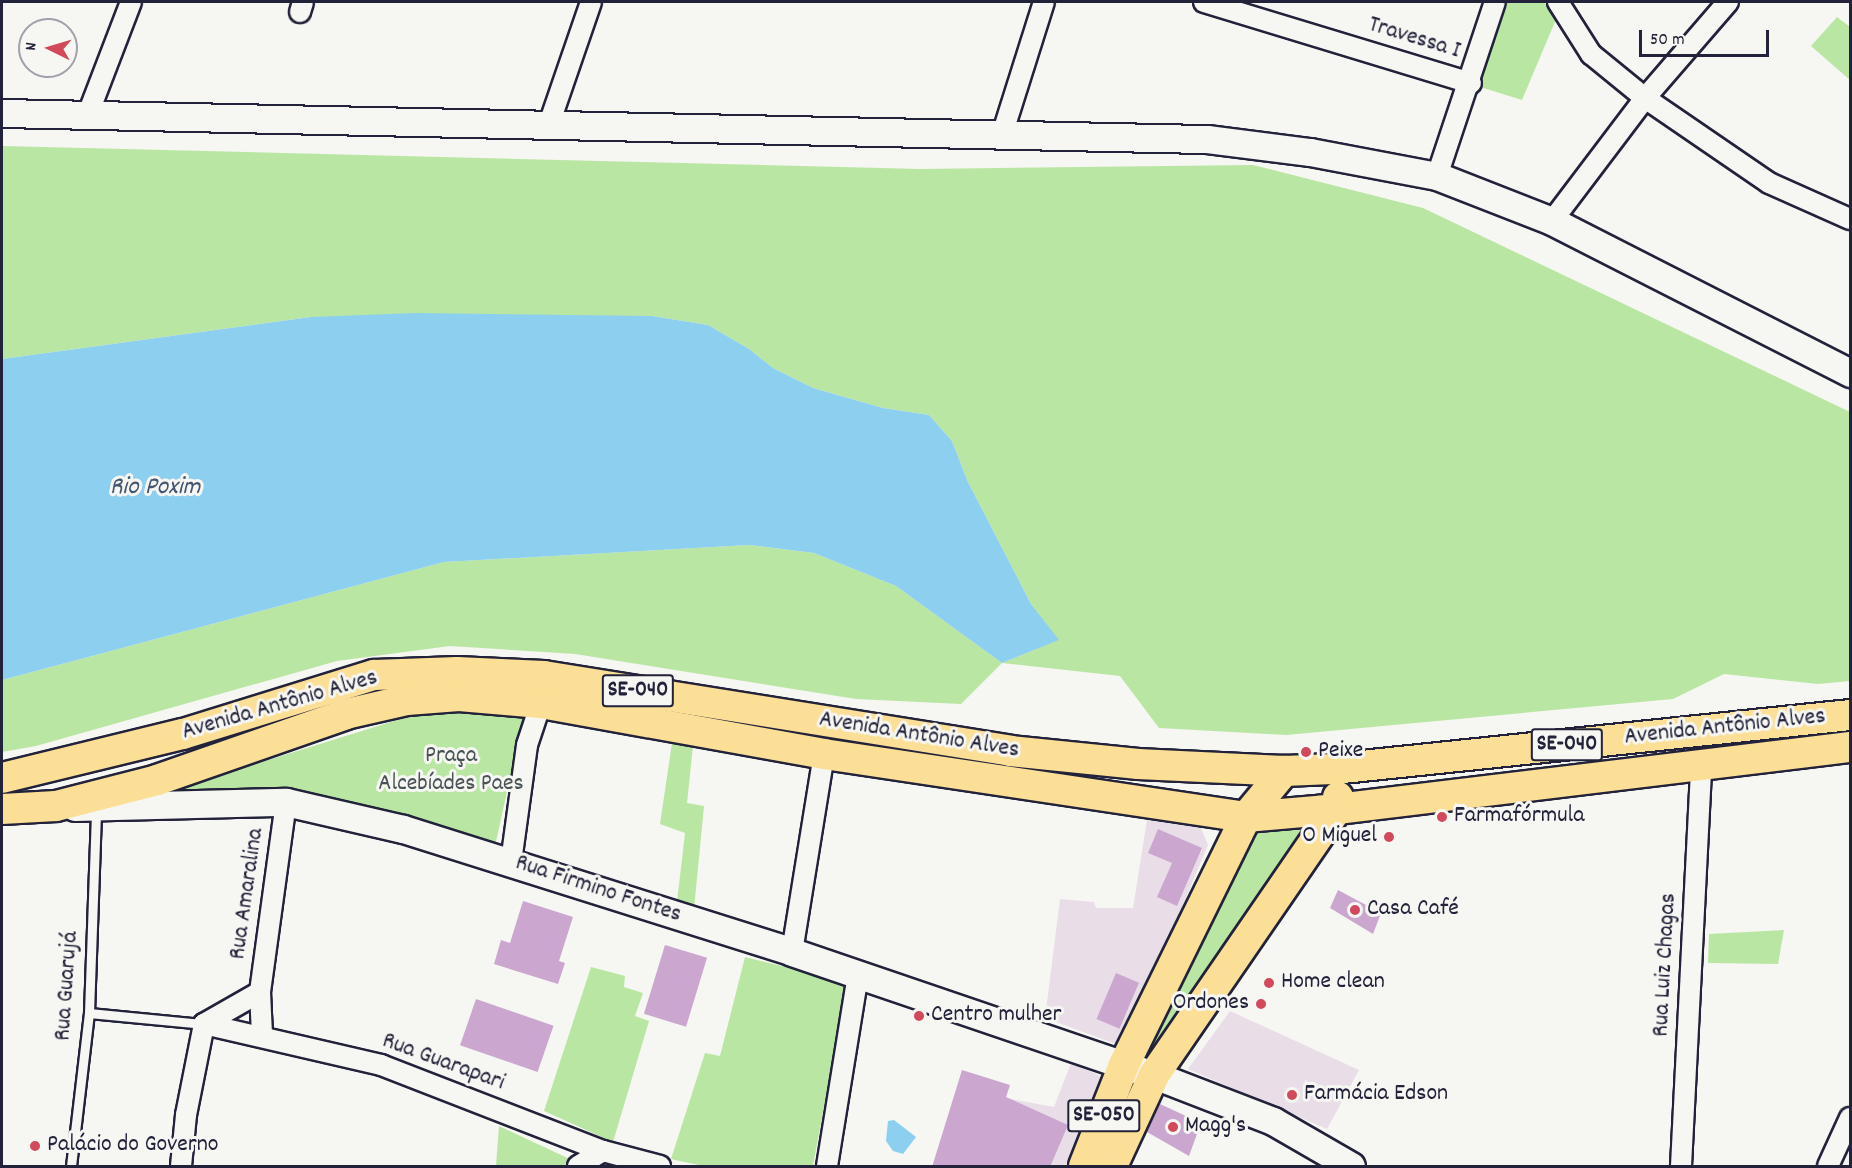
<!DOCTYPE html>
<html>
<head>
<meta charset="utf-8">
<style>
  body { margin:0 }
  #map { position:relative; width:1852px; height:1168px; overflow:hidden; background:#f6f6f2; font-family:Dekko,sans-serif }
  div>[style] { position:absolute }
  .built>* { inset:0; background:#e9dee8 }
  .green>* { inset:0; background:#bae6a3 }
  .water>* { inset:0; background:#8dcfee }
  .building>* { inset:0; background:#cba7d0; transform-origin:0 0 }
  .roads { filter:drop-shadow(2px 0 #22223b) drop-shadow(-2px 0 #22223b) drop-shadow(0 2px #22223b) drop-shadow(0 -2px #22223b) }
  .lane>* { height:9px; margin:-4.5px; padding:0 4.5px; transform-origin:4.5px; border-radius:4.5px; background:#f6f6f2 }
  .street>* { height:20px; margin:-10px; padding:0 10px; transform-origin:10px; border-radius:10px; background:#f6f6f2 }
  .secondary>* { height:27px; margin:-13.5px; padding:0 13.5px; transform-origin:13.5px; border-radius:13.5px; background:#f6f6f2 }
  .primary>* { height:30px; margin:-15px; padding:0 15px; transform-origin:15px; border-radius:15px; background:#fbdf96 }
  .dots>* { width:16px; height:16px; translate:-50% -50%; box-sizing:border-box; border:3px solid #f6f6f2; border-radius:50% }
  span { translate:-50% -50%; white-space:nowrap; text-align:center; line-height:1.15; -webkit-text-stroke:6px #f6f6f2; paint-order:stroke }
  .shield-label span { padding:2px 4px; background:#f6f6f2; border:2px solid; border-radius:4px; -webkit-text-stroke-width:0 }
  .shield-label { font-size:22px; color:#22223b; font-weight:700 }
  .street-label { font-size:24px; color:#22223b }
  .poi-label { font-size:24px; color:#22223b }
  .left { translate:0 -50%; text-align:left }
  .right { translate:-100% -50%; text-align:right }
  .park-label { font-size:24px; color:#485355 }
  .water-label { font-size:26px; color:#425671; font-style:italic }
  .frame { position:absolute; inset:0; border:3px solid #22223b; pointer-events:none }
  .north { position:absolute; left:18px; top:18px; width:60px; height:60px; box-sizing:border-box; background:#f6f6f2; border:2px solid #a1a1a9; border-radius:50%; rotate:275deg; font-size:16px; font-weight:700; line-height:24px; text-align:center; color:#22223b }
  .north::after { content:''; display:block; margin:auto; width:21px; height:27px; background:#d1495b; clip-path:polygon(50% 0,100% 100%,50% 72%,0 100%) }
  .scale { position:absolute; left:1639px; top:30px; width:130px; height:27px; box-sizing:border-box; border:3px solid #22223b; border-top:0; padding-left:8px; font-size:18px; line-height:21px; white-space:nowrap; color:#22223b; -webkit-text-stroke:4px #f6f6f2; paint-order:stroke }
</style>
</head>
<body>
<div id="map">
  <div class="built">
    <i style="clip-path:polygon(1147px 820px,1201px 828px,1208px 845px,1124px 1047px,1045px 1018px,1060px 899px,1094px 902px,1096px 908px,1133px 908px)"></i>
    <i style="clip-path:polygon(1230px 1011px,1359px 1070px,1327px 1129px,1188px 1069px)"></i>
    <i style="clip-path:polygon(1071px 1063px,1103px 1077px,1068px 1166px,984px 1166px,1006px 1098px,1054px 1107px)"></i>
  </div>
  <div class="green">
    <i style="clip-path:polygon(1505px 2px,1544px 2px,1557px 17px,1522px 100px,1477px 86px)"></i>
    <i style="clip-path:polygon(1837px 17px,1850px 27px,1850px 80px,1811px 46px)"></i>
    <i style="clip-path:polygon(2px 146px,920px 169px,1253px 165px,1423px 208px,1850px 412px,1850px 681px,1818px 684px,1724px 674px,1673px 699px,1286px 735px,1159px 728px,1120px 676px,1002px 663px,961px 704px,856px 699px,575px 654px,450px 646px,337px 661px,36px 746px,2px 752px,2px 680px,444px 562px,749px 545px,814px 553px,896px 586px,1002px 663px,1058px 640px,1031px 604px,967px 480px,952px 441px,929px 415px,883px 408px,813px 388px,773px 368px,749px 349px,708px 325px,652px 316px,311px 317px,2px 359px)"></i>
    <i style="clip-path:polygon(466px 710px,524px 715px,495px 846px,371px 811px,130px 803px,410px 716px)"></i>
    <i style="clip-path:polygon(672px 743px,693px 746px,687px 803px,704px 806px,694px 909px,677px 902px,685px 833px,660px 824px)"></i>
    <i style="clip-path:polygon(1304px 827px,1147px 1066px,1135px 1062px,1251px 830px)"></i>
    <i style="clip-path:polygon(1784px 930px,1778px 964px,1708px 963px,1709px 934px)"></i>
    <i style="clip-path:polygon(745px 957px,847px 982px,813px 1166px,703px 1166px,671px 1159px,705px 1053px,720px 1056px)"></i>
    <i style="clip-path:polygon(591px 967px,625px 976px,624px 987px,643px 993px,635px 1016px,649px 1021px,613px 1142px,544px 1111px)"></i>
    <i style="clip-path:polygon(499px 1126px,574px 1161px,565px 1166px,496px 1166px)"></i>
  </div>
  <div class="water">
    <i style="clip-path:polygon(415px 313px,652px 316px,708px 325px,749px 349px,773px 368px,813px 388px,883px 408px,929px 415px,952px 441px,967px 480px,1031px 604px,1059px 640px,1002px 663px,896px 586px,814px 553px,749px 545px,444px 562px,2px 680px,2px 359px,311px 317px)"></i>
    <i style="clip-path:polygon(894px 1120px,916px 1137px,903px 1154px,893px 1151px,886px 1141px,888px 1121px)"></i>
  </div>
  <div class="building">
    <i style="clip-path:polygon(1158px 829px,1202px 848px,1177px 906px,1157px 897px,1172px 863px,1148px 853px)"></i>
    <i style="clip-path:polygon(1338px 890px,1381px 913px,1373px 934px,1330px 908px)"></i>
    <i style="clip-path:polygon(523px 901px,573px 917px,559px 961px,565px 963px,558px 984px,494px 964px,501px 940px,510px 943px)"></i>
    <i style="left:665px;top:945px;width:44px;height:72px;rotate:17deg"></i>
    <i style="left:1116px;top:973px;width:25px;height:50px;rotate:23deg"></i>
    <i style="left:476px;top:999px;width:82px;height:49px;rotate:19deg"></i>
    <i style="clip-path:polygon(962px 1070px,1010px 1085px,1006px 1097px,1068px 1125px,1050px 1167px,932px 1167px)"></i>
    <i style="clip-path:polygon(1160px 1104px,1201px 1123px,1189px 1156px,1147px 1132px)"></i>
  </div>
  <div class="roads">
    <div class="lane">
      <i style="left:89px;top:1013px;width:116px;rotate:5.5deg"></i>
      <i style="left:71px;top:1166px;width:154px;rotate:-83.3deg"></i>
      <i style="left:89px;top:1013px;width:203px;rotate:-88deg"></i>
    </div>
    <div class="street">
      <i style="left:1204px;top:2px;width:279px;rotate:16.9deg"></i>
      <i style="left:1558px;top:2px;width:62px;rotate:57.6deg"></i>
      <i style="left:1591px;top:54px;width:70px;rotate:39.2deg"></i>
      <i style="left:1645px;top:98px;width:150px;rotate:34.4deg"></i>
      <i style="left:1769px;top:183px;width:89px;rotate:24deg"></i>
      <i style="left:300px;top:12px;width:10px;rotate:-73deg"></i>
      <i style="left:88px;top:114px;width:120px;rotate:-69deg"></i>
      <i style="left:548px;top:127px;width:132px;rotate:-71deg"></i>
      <i style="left:1002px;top:135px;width:139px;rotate:-72.5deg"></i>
      <i style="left:1437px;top:176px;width:183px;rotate:-71.6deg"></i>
      <i style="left:1552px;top:221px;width:154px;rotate:-52.9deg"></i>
      <i style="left:1645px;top:98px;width:127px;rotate:-49.2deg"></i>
      <i style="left:511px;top:862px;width:118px;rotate:-82.2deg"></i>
      <i style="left:527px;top:745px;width:44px;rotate:-71.6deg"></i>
      <i style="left:792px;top:952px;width:201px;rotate:-80.8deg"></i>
      <i style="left:260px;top:992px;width:43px;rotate:87.3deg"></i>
      <i style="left:204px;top:1024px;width:182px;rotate:13deg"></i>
      <i style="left:381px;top:1065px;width:238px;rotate:21.2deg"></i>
      <i style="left:603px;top:1151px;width:59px;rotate:14.7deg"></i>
      <i style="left:181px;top:1166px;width:51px;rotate:-84.4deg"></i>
      <i style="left:186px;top:1115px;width:93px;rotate:-78.8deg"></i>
      <i style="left:204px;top:1024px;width:64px;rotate:-29.7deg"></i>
      <i style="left:260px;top:992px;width:192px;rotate:-82.2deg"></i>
      <i style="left:578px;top:1166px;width:29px;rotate:-31deg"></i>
      <i style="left:827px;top:1166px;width:194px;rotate:-80.8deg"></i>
      <i style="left:1681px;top:1166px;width:401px;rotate:-87.1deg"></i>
      <i style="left:1828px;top:1166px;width:53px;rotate:-65.4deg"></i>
    </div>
    <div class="secondary">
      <i style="left:2px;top:113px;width:1205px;rotate:1.24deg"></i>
      <i style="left:1207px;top:139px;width:104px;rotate:7.2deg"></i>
      <i style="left:1310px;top:152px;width:129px;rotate:10.7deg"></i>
      <i style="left:1437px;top:176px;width:123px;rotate:21.4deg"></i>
      <i style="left:1552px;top:221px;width:335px;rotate:27deg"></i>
      <i style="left:75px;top:807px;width:211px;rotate:-1.4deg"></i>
      <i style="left:286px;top:802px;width:120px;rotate:13deg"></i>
      <i style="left:403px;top:829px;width:408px;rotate:17.5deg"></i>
      <i style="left:792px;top:952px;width:382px;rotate:18.8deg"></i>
      <i style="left:1154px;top:1075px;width:128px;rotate:21.1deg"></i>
      <i style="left:1273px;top:1121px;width:90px;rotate:30deg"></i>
    </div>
    <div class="primary">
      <i style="left:2px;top:778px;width:186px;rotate:-13.7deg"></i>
      <i style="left:183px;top:734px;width:200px;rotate:-17.2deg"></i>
      <i style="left:374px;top:675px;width:83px;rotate:-2.1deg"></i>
      <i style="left:457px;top:672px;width:87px;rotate:2.6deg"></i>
      <i style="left:544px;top:676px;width:472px;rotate:9.1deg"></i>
      <i style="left:1010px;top:751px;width:129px;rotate:5.8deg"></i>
      <i style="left:1138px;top:764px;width:146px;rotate:2.7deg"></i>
      <i style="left:1284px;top:771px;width:49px;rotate:-2.3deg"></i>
      <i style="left:1333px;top:769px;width:520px;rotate:-5.96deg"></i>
      <i style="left:2px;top:809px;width:54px;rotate:-3.2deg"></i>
      <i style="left:56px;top:806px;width:104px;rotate:-14.4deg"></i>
      <i style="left:157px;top:780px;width:200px;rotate:-19.2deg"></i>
      <i style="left:346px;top:714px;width:63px;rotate:-12.9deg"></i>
      <i style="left:407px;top:700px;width:52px;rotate:-4.4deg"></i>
      <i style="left:459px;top:696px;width:82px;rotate:4.9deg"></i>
      <i style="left:541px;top:703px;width:288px;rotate:10.2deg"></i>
      <i style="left:824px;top:754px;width:427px;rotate:8.5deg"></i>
      <i style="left:1246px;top:817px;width:91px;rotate:-5deg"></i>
      <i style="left:1337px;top:809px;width:517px;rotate:-6.89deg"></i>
      <i style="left:1084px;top:1166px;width:109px;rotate:-68.4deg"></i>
      <i style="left:1124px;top:1065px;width:276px;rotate:-63.8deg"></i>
      <i style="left:1246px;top:817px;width:60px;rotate:-50.4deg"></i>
      <i style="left:1112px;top:1166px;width:100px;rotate:-65.2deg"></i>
      <i style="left:1154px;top:1075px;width:323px;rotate:-55.5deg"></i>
      <i style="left:1337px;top:809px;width:12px;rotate:-85deg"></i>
    </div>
  </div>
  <div class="dots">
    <i style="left:1306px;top:752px;background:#d1495b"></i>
    <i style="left:1442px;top:817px;background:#d1495b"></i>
    <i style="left:1389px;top:837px;background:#d1495b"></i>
    <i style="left:1355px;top:910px;background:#d1495b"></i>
    <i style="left:1269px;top:983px;background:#d1495b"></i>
    <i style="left:1261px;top:1004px;background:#d1495b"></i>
    <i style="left:919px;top:1016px;background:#d1495b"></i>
    <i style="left:1292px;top:1095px;background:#d1495b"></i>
    <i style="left:1173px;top:1127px;background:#d1495b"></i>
    <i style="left:35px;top:1146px;background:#d1495b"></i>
  </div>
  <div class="shield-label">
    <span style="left:638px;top:691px">SE-040</span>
    <span style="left:1567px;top:745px">SE-040</span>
    <span style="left:1104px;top:1116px">SE-050</span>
  </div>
  <div class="street-label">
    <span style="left:1414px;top:39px;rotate:17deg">Travessa I</span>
    <span style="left:280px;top:706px;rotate:-16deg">Avenida Antônio Alves</span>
    <span style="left:1725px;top:728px;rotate:-6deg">Avenida Antônio Alves</span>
    <span style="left:919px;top:736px;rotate:9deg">Avenida Antônio Alves</span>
    <span style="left:598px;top:890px;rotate:18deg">Rua Firmino Fontes</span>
    <span style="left:248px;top:894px;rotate:-82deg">Rua Amaralina</span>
    <span style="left:1666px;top:965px;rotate:-87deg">Rua Luiz Chagas</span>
    <span style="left:68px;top:986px;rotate:-86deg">Rua Guarujá</span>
    <span style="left:443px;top:1063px;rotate:20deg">Rua Guarapari</span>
  </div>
  <div class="poi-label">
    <span class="left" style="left:1318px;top:752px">Peixe</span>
    <span class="left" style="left:1454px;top:817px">Farmafórmula</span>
    <span class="right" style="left:1377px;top:837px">O Miguel</span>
    <span class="left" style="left:1367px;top:910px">Casa Café</span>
    <span class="left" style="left:1281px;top:983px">Home clean</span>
    <span class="right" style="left:1249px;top:1004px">Ordones</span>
    <span class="left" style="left:931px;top:1016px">Centro mulher</span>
    <span class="left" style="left:1304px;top:1095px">Farmácia Edson</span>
    <span class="left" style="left:1185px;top:1127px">Magg's</span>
    <span class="left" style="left:47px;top:1146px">Palácio do Governo</span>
  </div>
  <div class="park-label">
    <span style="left:451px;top:771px">Praça<br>Alcebíades Paes</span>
  </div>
  <div class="water-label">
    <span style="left:155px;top:488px">Rio Poxim</span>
  </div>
  <div class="frame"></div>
  <div class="north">N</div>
  <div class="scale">50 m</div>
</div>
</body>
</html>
